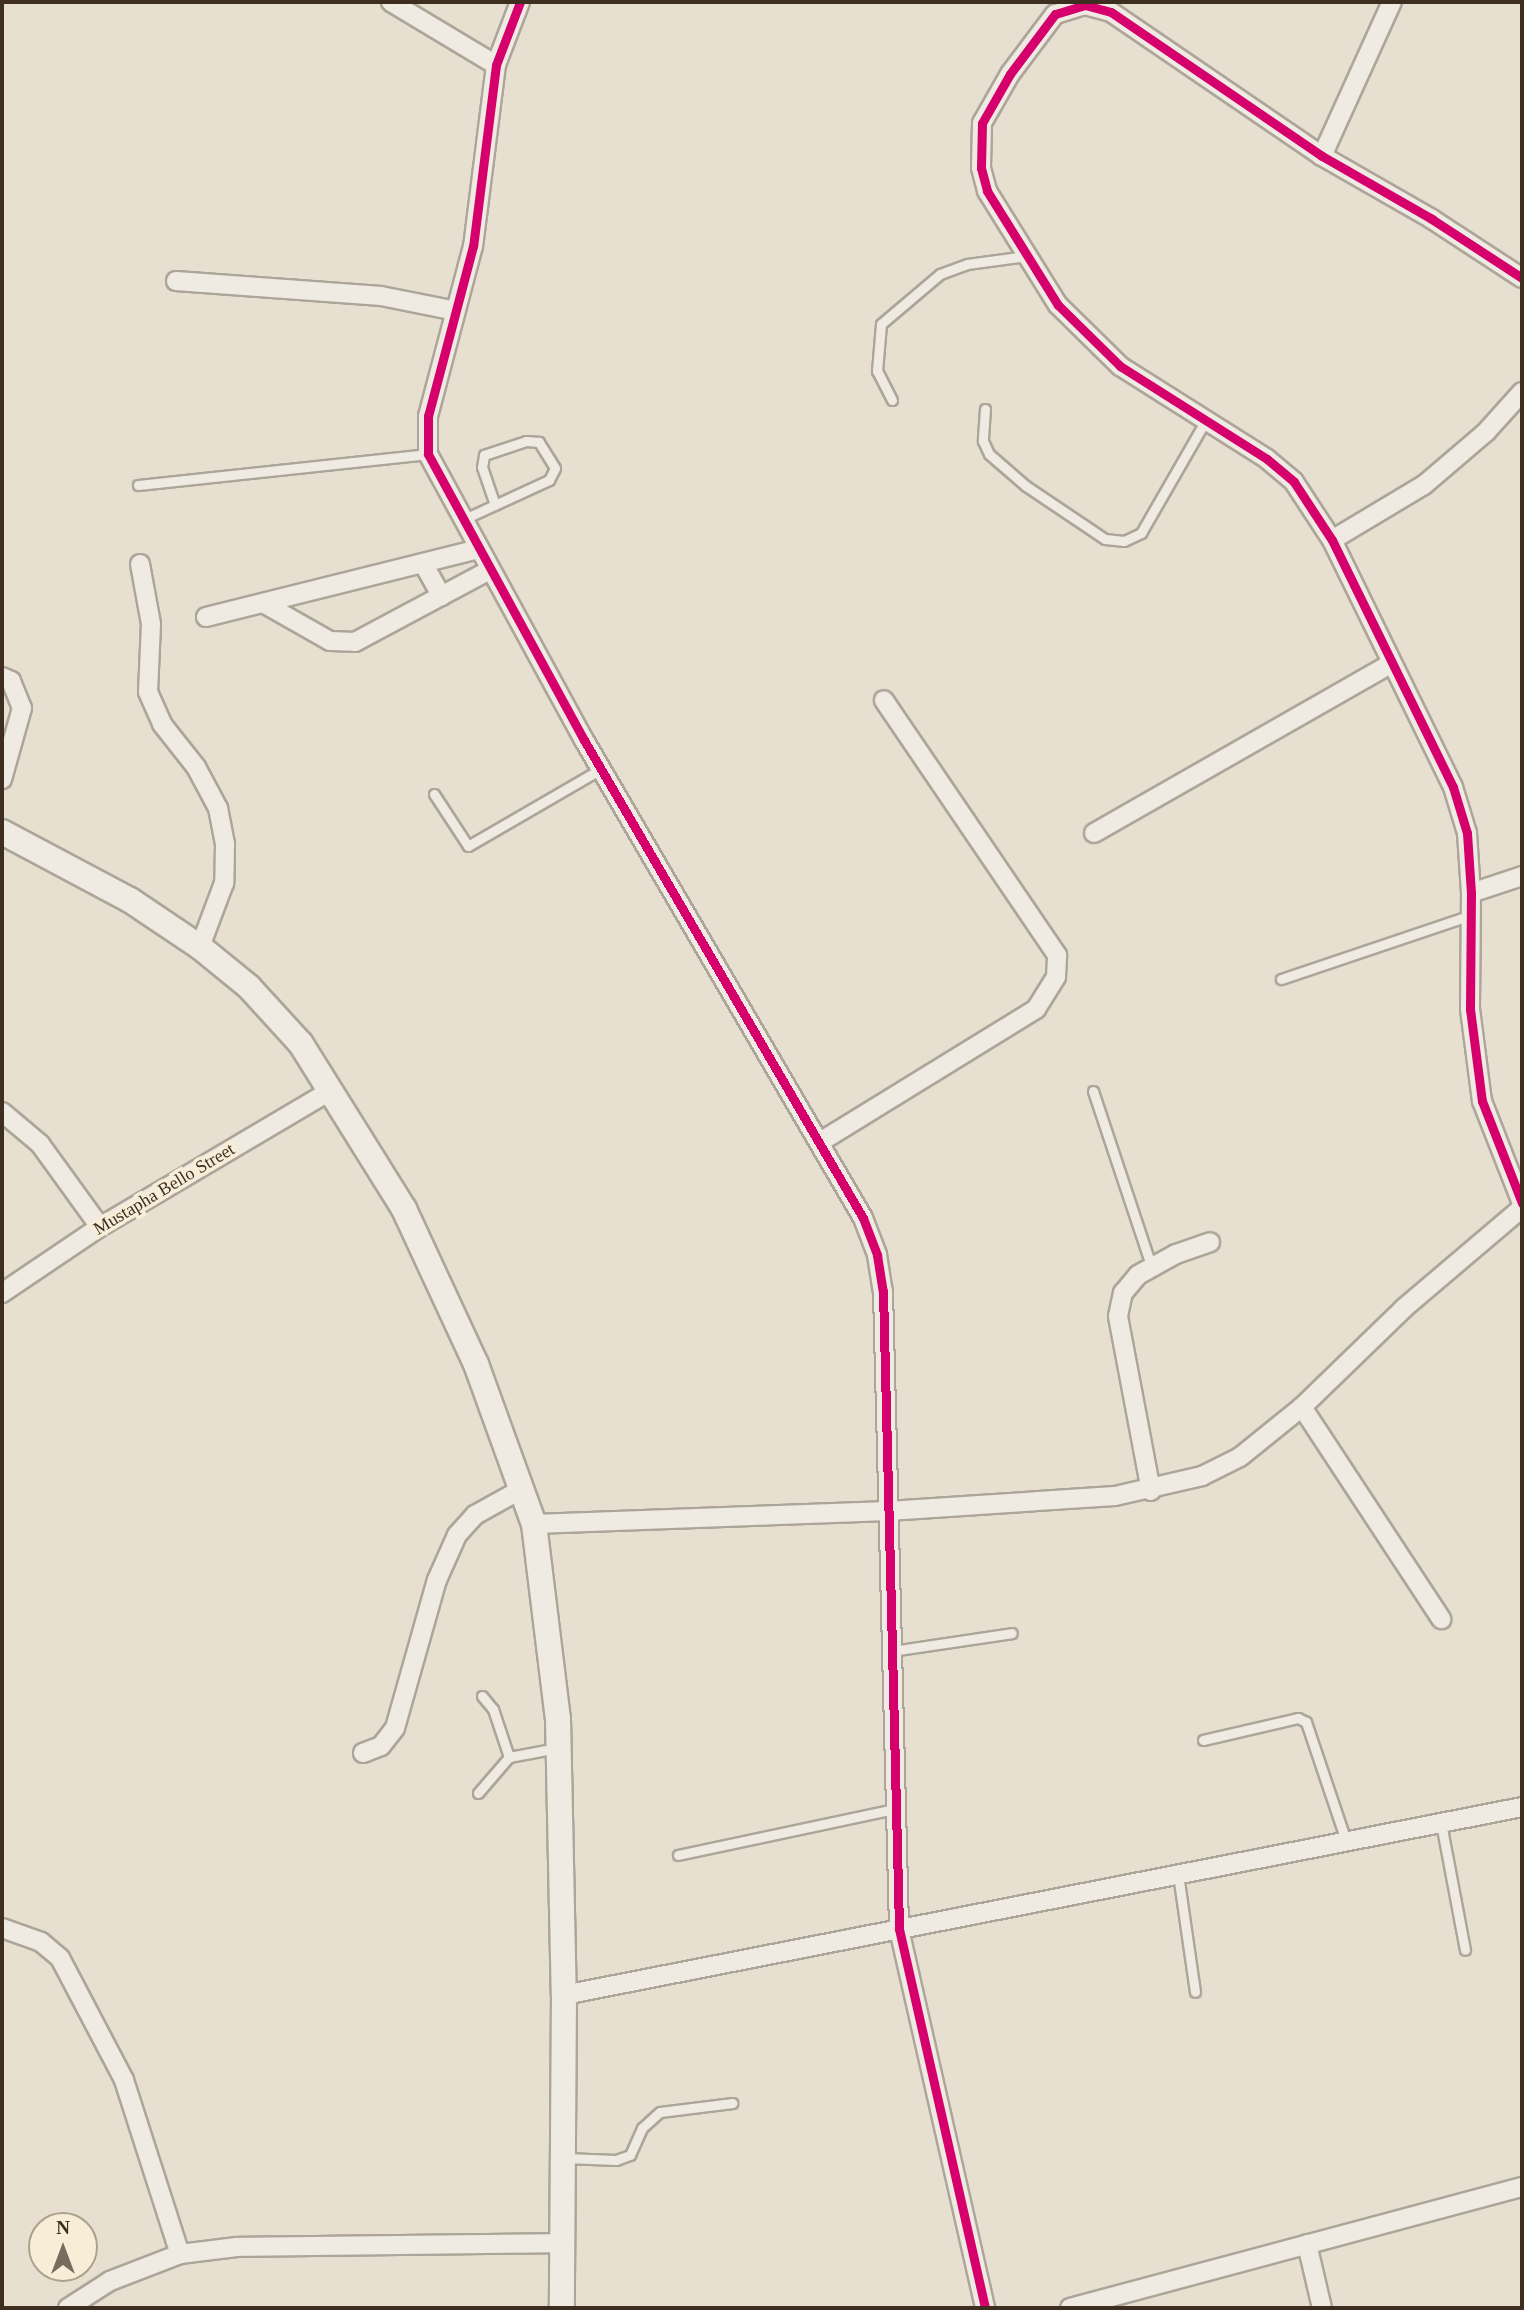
<!DOCTYPE html>
<html>
<head>
<meta charset="utf-8">
<style>
  body { margin:0 }
  #map { position:relative; width:1524px; height:2310px; overflow:hidden; background:#e7e0d1; font-family:Georgia,serif }
  div>[style] { position:absolute }
  .roads { filter:drop-shadow(2px 0 #ada599) drop-shadow(-2px 0 #ada599) drop-shadow(0 2px #ada599) drop-shadow(0 -2px #ada599) }
  .lane>* { height:9px; margin:-4.5px; padding:0 4.5px; transform-origin:4.5px; border-radius:4.5px; background:#efebe3 }
  .street>* { height:18px; margin:-9px; padding:0 9px; transform-origin:9px; border-radius:9px; background:#efebe3 }
  .secondary>* { height:24px; margin:-12px; padding:0 12px; transform-origin:12px; border-radius:12px; background:#efebe3 }
  .cycleway>* { height:9px; margin:-4.5px; padding:0 4.5px; transform-origin:4.5px; border-radius:4.5px; background:#d6006c }
  span { translate:-50% -50%; white-space:nowrap; text-align:center; line-height:1.15; -webkit-text-stroke:7px #f7eed8; paint-order:stroke }
  .street-label { font-size:18px; color:#3d2e20 }
  .frame { position:absolute; inset:0; border:4px solid #3d2e20; pointer-events:none }
  .north { position:absolute; left:28px; top:2212px; width:70px; height:70px; box-sizing:border-box; background:#f7eed8; border:2px solid #ada18e; border-radius:50%; rotate:0deg; font-size:19px; font-weight:700; line-height:28px; text-align:center; color:#3d2e20 }
  .north::after { content:''; display:block; margin:auto; width:24px; height:32px; background:#786c5e; clip-path:polygon(50% 0,100% 100%,50% 72%,0 100%) }
</style>
</head>
<body>
<div id="map">
  <div class="roads">
    <div class="lane">
      <i style="left:892px;top:400px;width:33px;rotate:-117deg"></i>
      <i style="left:877px;top:371px;width:47px;rotate:-85.1deg"></i>
      <i style="left:881px;top:324px;width:77px;rotate:-40.3deg"></i>
      <i style="left:940px;top:274px;width:29px;rotate:-20deg"></i>
      <i style="left:967px;top:264px;width:60px;rotate:-7.7deg"></i>
      <i style="left:985px;top:409px;width:32px;rotate:94deg"></i>
      <i style="left:983px;top:441px;width:14px;rotate:65deg"></i>
      <i style="left:989px;top:454px;width:49px;rotate:40.9deg"></i>
      <i style="left:1026px;top:486px;width:95px;rotate:33.9deg"></i>
      <i style="left:1105px;top:539px;width:19px;rotate:6deg"></i>
      <i style="left:1124px;top:541px;width:19px;rotate:-25deg"></i>
      <i style="left:1141px;top:533px;width:130px;rotate:-60.1deg"></i>
      <i style="left:138px;top:485px;width:292px;rotate:-6.1deg"></i>
      <i style="left:462px;top:520px;width:96px;rotate:-24.7deg"></i>
      <i style="left:549px;top:480px;width:13px;rotate:-63deg"></i>
      <i style="left:555px;top:468px;width:31px;rotate:-122deg"></i>
      <i style="left:539px;top:442px;width:13px;rotate:-176deg"></i>
      <i style="left:526px;top:441px;width:44px;rotate:161.6deg"></i>
      <i style="left:484px;top:455px;width:12px;rotate:99deg"></i>
      <i style="left:482px;top:467px;width:40px;rotate:71.1deg"></i>
      <i style="left:434px;top:794px;width:62px;rotate:56.8deg"></i>
      <i style="left:468px;top:846px;width:154px;rotate:-30.1deg"></i>
      <i style="left:1281px;top:979px;width:200px;rotate:-18.6deg"></i>
      <i style="left:1093px;top:1091px;width:187px;rotate:71.6deg"></i>
      <i style="left:892px;top:1651px;width:121px;rotate:-8.5deg"></i>
      <i style="left:482px;top:1696px;width:17px;rotate:50deg"></i>
      <i style="left:493px;top:1709px;width:51px;rotate:71.6deg"></i>
      <i style="left:1203px;top:1740px;width:98px;rotate:-13deg"></i>
      <i style="left:1298px;top:1718px;width:9px;rotate:27deg"></i>
      <i style="left:1306px;top:1722px;width:126px;rotate:71.4deg"></i>
      <i style="left:478px;top:1793px;width:48px;rotate:-49.3deg"></i>
      <i style="left:509px;top:1757px;width:49px;rotate:-10.6deg"></i>
      <i style="left:1441px;top:1823px;width:129px;rotate:79.3deg"></i>
      <i style="left:678px;top:1855px;width:222px;rotate:-12deg"></i>
      <i style="left:1178px;top:1874px;width:119px;rotate:81.8deg"></i>
      <i style="left:565px;top:2158px;width:51px;rotate:2.2deg"></i>
      <i style="left:616px;top:2160px;width:15px;rotate:-20deg"></i>
      <i style="left:630px;top:2155px;width:30px;rotate:-66deg"></i>
      <i style="left:642px;top:2128px;width:24px;rotate:-42deg"></i>
      <i style="left:660px;top:2112px;width:73px;rotate:-7.1deg"></i>
    </div>
    <div class="street">
      <i style="left:391px;top:2px;width:122px;rotate:31deg"></i>
      <i style="left:520px;top:2px;width:67px;rotate:110.9deg"></i>
      <i style="left:496px;top:65px;width:182px;rotate:97.2deg"></i>
      <i style="left:473px;top:246px;width:176px;rotate:104.8deg"></i>
      <i style="left:428px;top:416px;width:38px;rotate:90deg"></i>
      <i style="left:428px;top:454px;width:326px;rotate:61.4deg"></i>
      <i style="left:584px;top:740px;width:553px;rotate:59.73deg"></i>
      <i style="left:863px;top:1218px;width:40px;rotate:69deg"></i>
      <i style="left:877px;top:1255px;width:36px;rotate:81deg"></i>
      <i style="left:883px;top:1291px;width:638px;rotate:88.56deg"></i>
      <i style="left:899px;top:1929px;width:389px;rotate:77.2deg"></i>
      <i style="left:1322px;top:156px;width:169px;rotate:-65.6deg"></i>
      <i style="left:1522px;top:278px;width:108px;rotate:-146.8deg"></i>
      <i style="left:1432px;top:219px;width:127px;rotate:-150.2deg"></i>
      <i style="left:1322px;top:156px;width:255px;rotate:-145.7deg"></i>
      <i style="left:1111px;top:12px;width:27px;rotate:-165deg"></i>
      <i style="left:1085px;top:5px;width:31px;rotate:163deg"></i>
      <i style="left:1055px;top:14px;width:75px;rotate:126.9deg"></i>
      <i style="left:1010px;top:74px;width:56px;rotate:119.7deg"></i>
      <i style="left:982px;top:123px;width:45px;rotate:91.3deg"></i>
      <i style="left:981px;top:168px;width:24px;rotate:75deg"></i>
      <i style="left:987px;top:191px;width:134px;rotate:58.1deg"></i>
      <i style="left:1058px;top:305px;width:87px;rotate:44.5deg"></i>
      <i style="left:1120px;top:366px;width:174px;rotate:32.3deg"></i>
      <i style="left:1267px;top:459px;width:35px;rotate:40deg"></i>
      <i style="left:1294px;top:482px;width:69px;rotate:56.8deg"></i>
      <i style="left:1332px;top:540px;width:275px;rotate:63.9deg"></i>
      <i style="left:1453px;top:787px;width:48px;rotate:73.1deg"></i>
      <i style="left:1467px;top:833px;width:60px;rotate:86.2deg"></i>
      <i style="left:1471px;top:893px;width:116px;rotate:90.5deg"></i>
      <i style="left:1470px;top:1009px;width:93px;rotate:82.6deg"></i>
      <i style="left:1482px;top:1101px;width:110px;rotate:68.6deg"></i>
      <i style="left:176px;top:281px;width:206px;rotate:4.2deg"></i>
      <i style="left:381px;top:296px;width:76px;rotate:11.3deg"></i>
      <i style="left:1332px;top:540px;width:107px;rotate:-30.9deg"></i>
      <i style="left:1424px;top:485px;width:82px;rotate:-40.5deg"></i>
      <i style="left:1486px;top:432px;width:54px;rotate:-48deg"></i>
      <i style="left:423px;top:563px;width:38px;rotate:61deg"></i>
      <i style="left:140px;top:564px;width:61px;rotate:79.6deg"></i>
      <i style="left:151px;top:624px;width:68px;rotate:92.5deg"></i>
      <i style="left:148px;top:692px;width:35px;rotate:66deg"></i>
      <i style="left:162px;top:724px;width:55px;rotate:51.7deg"></i>
      <i style="left:196px;top:767px;width:47px;rotate:61.8deg"></i>
      <i style="left:218px;top:808px;width:37px;rotate:79deg"></i>
      <i style="left:225px;top:844px;width:39px;rotate:91deg"></i>
      <i style="left:224px;top:883px;width:68px;rotate:110.6deg"></i>
      <i style="left:263px;top:603px;width:77px;rotate:29.6deg"></i>
      <i style="left:330px;top:641px;width:25px;rotate:2deg"></i>
      <i style="left:355px;top:642px;width:153px;rotate:-28.1deg"></i>
      <i style="left:206px;top:617px;width:280px;rotate:-14deg"></i>
      <i style="left:2px;top:677px;width:10px;rotate:24deg"></i>
      <i style="left:11px;top:681px;width:29px;rotate:68deg"></i>
      <i style="left:22px;top:708px;width:74px;rotate:105.7deg"></i>
      <i style="left:1094px;top:833px;width:341px;rotate:-29.7deg"></i>
      <i style="left:1471px;top:893px;width:54px;rotate:-18.4deg"></i>
      <i style="left:2px;top:1112px;width:50px;rotate:40.1deg"></i>
      <i style="left:40px;top:1144px;width:102px;rotate:54.1deg"></i>
      <i style="left:820px;top:1142px;width:254px;rotate:-31.6deg"></i>
      <i style="left:1036px;top:1009px;width:38px;rotate:-58deg"></i>
      <i style="left:1056px;top:977px;width:22px;rotate:-87deg"></i>
      <i style="left:1057px;top:955px;width:308px;rotate:-124.2deg"></i>
      <i style="left:2px;top:1293px;width:118px;rotate:-34deg"></i>
      <i style="left:100px;top:1227px;width:267px;rotate:-30.6deg"></i>
      <i style="left:1302px;top:1407px;width:254px;rotate:56.7deg"></i>
      <i style="left:1151px;top:1491px;width:178px;rotate:-100.7deg"></i>
      <i style="left:1118px;top:1316px;width:24px;rotate:-78deg"></i>
      <i style="left:1123px;top:1293px;width:23px;rotate:-50deg"></i>
      <i style="left:1138px;top:1275px;width:43px;rotate:-28.9deg"></i>
      <i style="left:1176px;top:1254px;width:36px;rotate:-19deg"></i>
      <i style="left:534px;top:1524px;width:354px;rotate:-2.1deg"></i>
      <i style="left:888px;top:1511px;width:227px;rotate:-3.8deg"></i>
      <i style="left:1115px;top:1496px;width:89px;rotate:-12.9deg"></i>
      <i style="left:1202px;top:1476px;width:42px;rotate:-26.6deg"></i>
      <i style="left:1240px;top:1457px;width:80px;rotate:-38.9deg"></i>
      <i style="left:1302px;top:1407px;width:142px;rotate:-44.1deg"></i>
      <i style="left:1404px;top:1308px;width:155px;rotate:-40.3deg"></i>
      <i style="left:363px;top:1753px;width:19px;rotate:-21deg"></i>
      <i style="left:381px;top:1746px;width:23px;rotate:-52deg"></i>
      <i style="left:395px;top:1728px;width:154px;rotate:-74.2deg"></i>
      <i style="left:437px;top:1580px;width:49px;rotate:-66deg"></i>
      <i style="left:457px;top:1535px;width:27px;rotate:-48deg"></i>
      <i style="left:475px;top:1515px;width:54px;rotate:-29deg"></i>
      <i style="left:2px;top:1928px;width:41px;rotate:19.7deg"></i>
      <i style="left:41px;top:1942px;width:25px;rotate:40deg"></i>
      <i style="left:60px;top:1958px;width:138px;rotate:62.3deg"></i>
      <i style="left:124px;top:2080px;width:183px;rotate:72.2deg"></i>
      <i style="left:564px;top:1995px;width:976px;rotate:-11.1deg"></i>
      <i style="left:1307px;top:2244px;width:66px;rotate:76.8deg"></i>
      <i style="left:68px;top:2308px;width:50px;rotate:-32.7deg"></i>
      <i style="left:110px;top:2281px;width:75px;rotate:-21.1deg"></i>
      <i style="left:180px;top:2254px;width:57px;rotate:-7deg"></i>
      <i style="left:237px;top:2247px;width:326px;rotate:-0.7deg"></i>
      <i style="left:1070px;top:2308px;width:468px;rotate:-15deg"></i>
    </div>
    <div class="secondary">
      <i style="left:2px;top:832px;width:145px;rotate:28deg"></i>
      <i style="left:130px;top:900px;width:84px;rotate:33.9deg"></i>
      <i style="left:200px;top:947px;width:63px;rotate:39.2deg"></i>
      <i style="left:249px;top:987px;width:77px;rotate:47.6deg"></i>
      <i style="left:301px;top:1044px;width:195px;rotate:58deg"></i>
      <i style="left:404px;top:1209px;width:171px;rotate:65.1deg"></i>
      <i style="left:476px;top:1364px;width:170px;rotate:70.1deg"></i>
      <i style="left:534px;top:1524px;width:196px;rotate:83deg"></i>
      <i style="left:558px;top:1719px;width:276px;rotate:88.8deg"></i>
      <i style="left:564px;top:1995px;width:313px;rotate:90.4deg"></i>
    </div>
  </div>
  <div class="cycleway">
    <i style="left:520px;top:2px;width:67px;rotate:110.9deg"></i>
    <i style="left:496px;top:65px;width:182px;rotate:97.2deg"></i>
    <i style="left:473px;top:246px;width:176px;rotate:104.8deg"></i>
    <i style="left:428px;top:416px;width:38px;rotate:90deg"></i>
    <i style="left:428px;top:454px;width:326px;rotate:61.4deg"></i>
    <i style="left:584px;top:740px;width:553px;rotate:59.73deg"></i>
    <i style="left:863px;top:1218px;width:40px;rotate:69deg"></i>
    <i style="left:877px;top:1255px;width:36px;rotate:81deg"></i>
    <i style="left:883px;top:1291px;width:638px;rotate:88.56deg"></i>
    <i style="left:899px;top:1929px;width:389px;rotate:77.2deg"></i>
    <i style="left:1522px;top:278px;width:108px;rotate:-146.8deg"></i>
    <i style="left:1432px;top:219px;width:127px;rotate:-150.2deg"></i>
    <i style="left:1322px;top:156px;width:255px;rotate:-145.7deg"></i>
    <i style="left:1111px;top:12px;width:27px;rotate:-165deg"></i>
    <i style="left:1085px;top:5px;width:31px;rotate:163deg"></i>
    <i style="left:1055px;top:14px;width:75px;rotate:126.9deg"></i>
    <i style="left:1010px;top:74px;width:56px;rotate:119.7deg"></i>
    <i style="left:982px;top:123px;width:45px;rotate:91.3deg"></i>
    <i style="left:981px;top:168px;width:24px;rotate:75deg"></i>
    <i style="left:987px;top:191px;width:134px;rotate:58.1deg"></i>
    <i style="left:1058px;top:305px;width:87px;rotate:44.5deg"></i>
    <i style="left:1120px;top:366px;width:174px;rotate:32.3deg"></i>
    <i style="left:1267px;top:459px;width:35px;rotate:40deg"></i>
    <i style="left:1294px;top:482px;width:69px;rotate:56.8deg"></i>
    <i style="left:1332px;top:540px;width:275px;rotate:63.9deg"></i>
    <i style="left:1453px;top:787px;width:48px;rotate:73.1deg"></i>
    <i style="left:1467px;top:833px;width:60px;rotate:86.2deg"></i>
    <i style="left:1471px;top:893px;width:116px;rotate:90.5deg"></i>
    <i style="left:1470px;top:1009px;width:93px;rotate:82.6deg"></i>
    <i style="left:1482px;top:1101px;width:110px;rotate:68.6deg"></i>
  </div>
  <div class="street-label">
    <span style="left:164px;top:1189px;rotate:-31deg">Mustapha Bello Street</span>
  </div>
  <div class="frame"></div>
  <div class="north">N</div>
</div>
</body>
</html>
